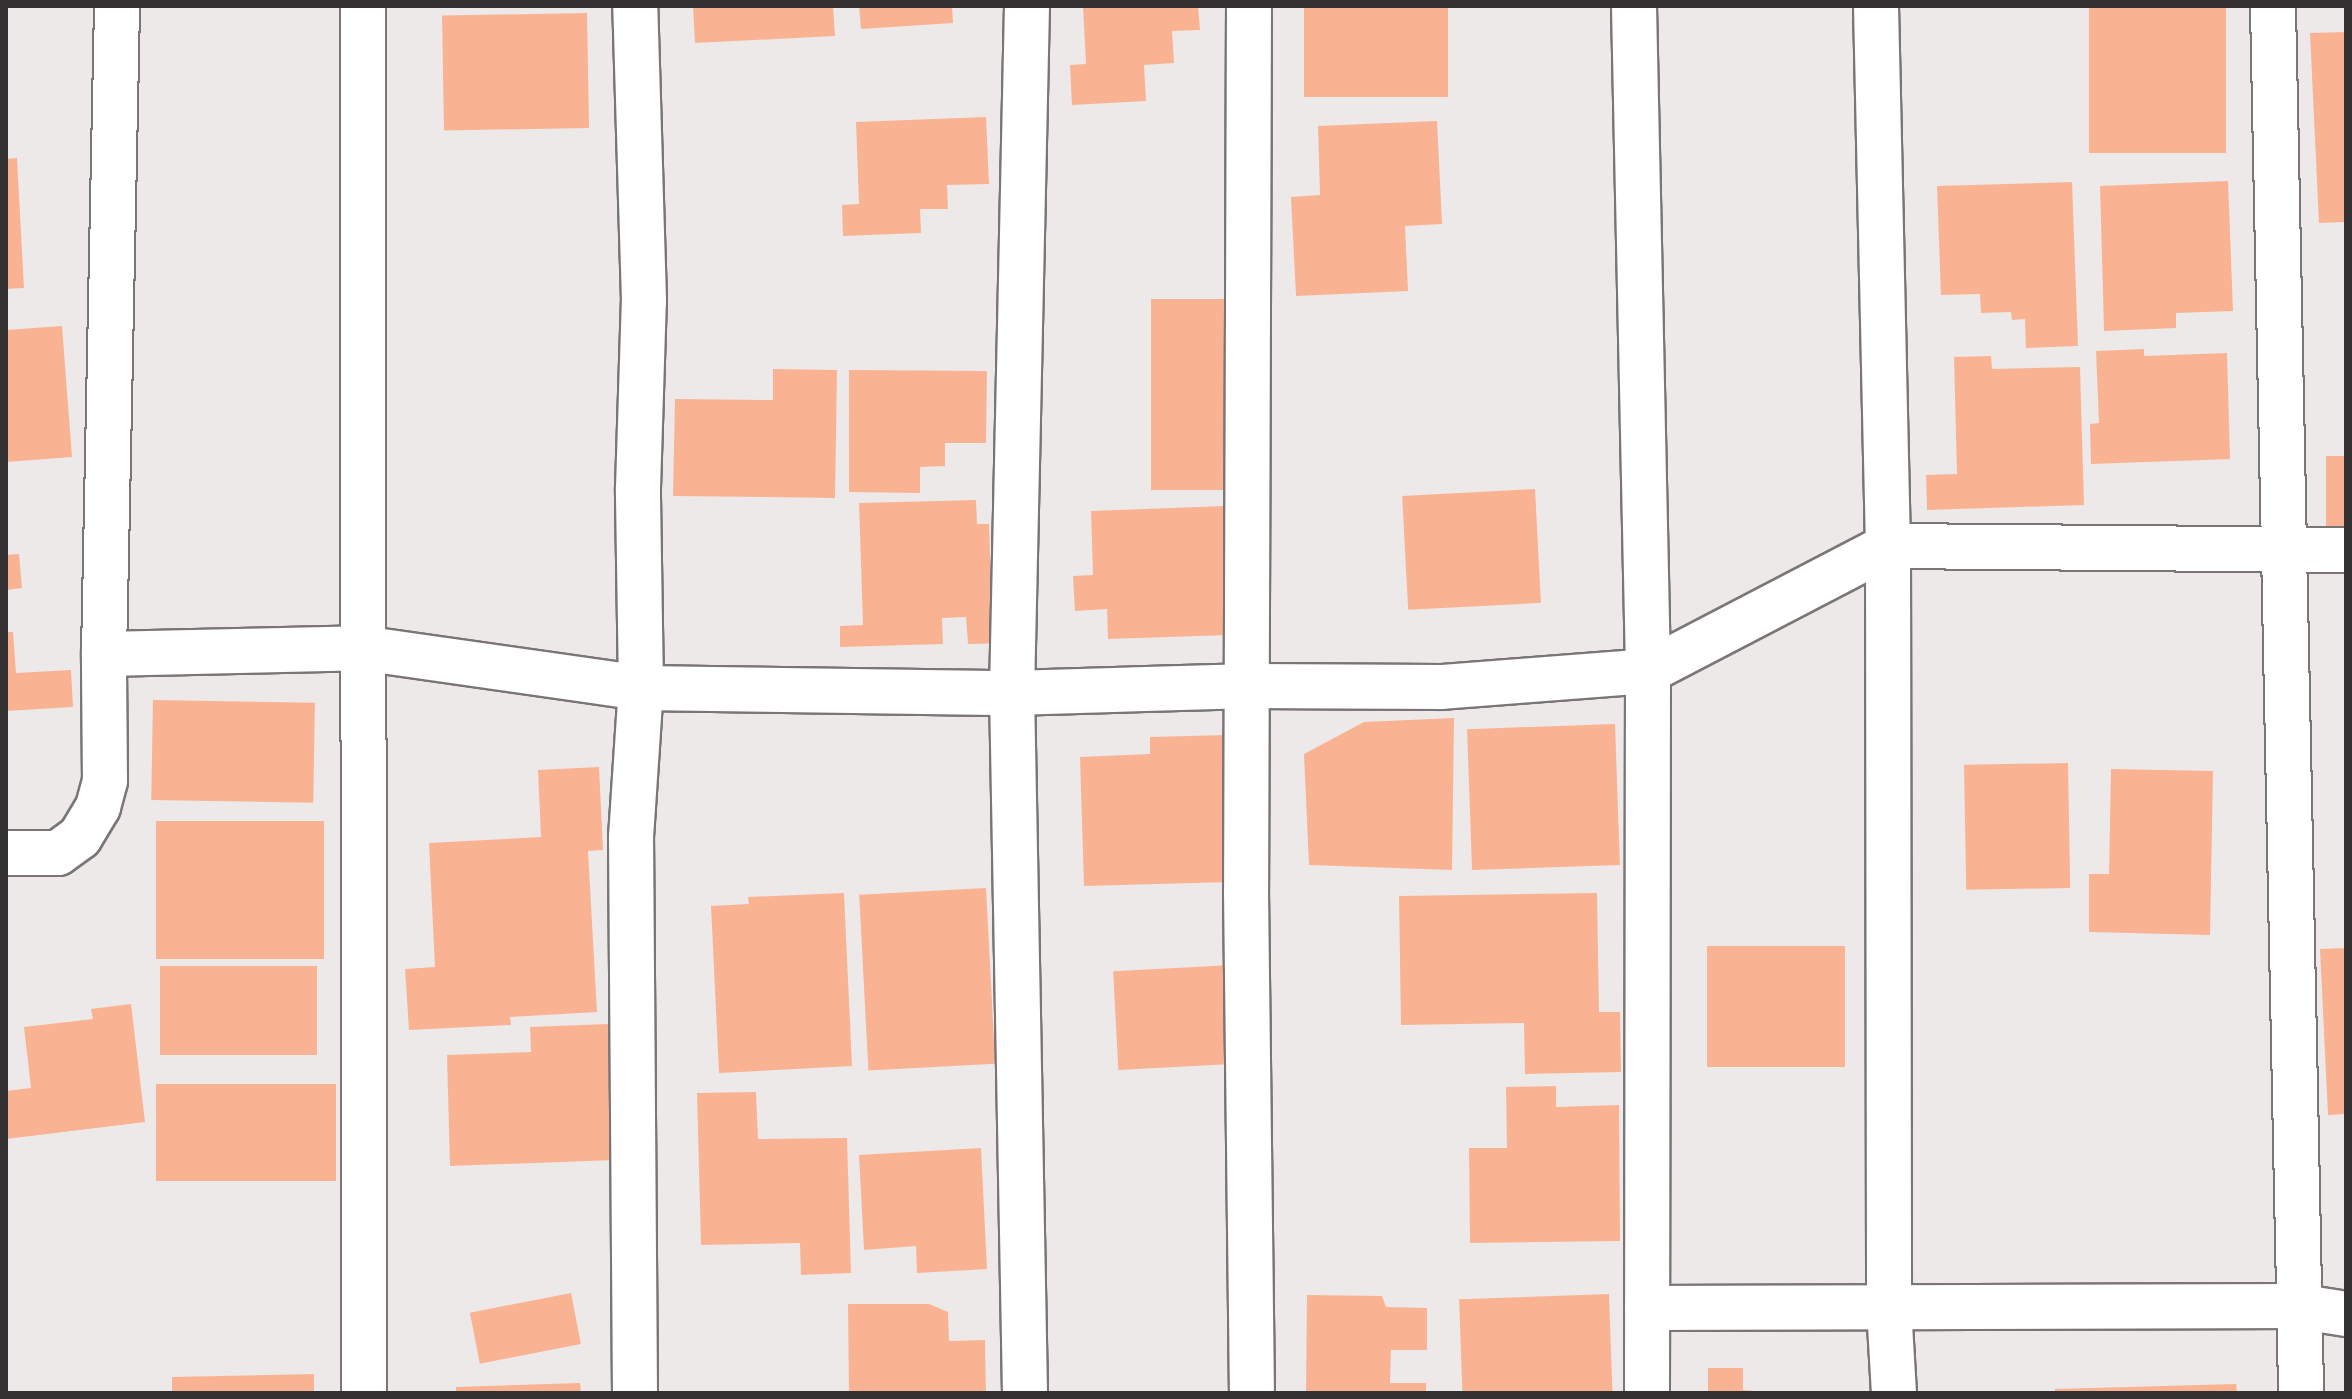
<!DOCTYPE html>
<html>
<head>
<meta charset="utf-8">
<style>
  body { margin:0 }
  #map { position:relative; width:2352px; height:1399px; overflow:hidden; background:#ede9e9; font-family:Inter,sans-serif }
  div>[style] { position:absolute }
  .building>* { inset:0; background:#f9b393; transform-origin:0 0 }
  .roads { filter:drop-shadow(2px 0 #7a7676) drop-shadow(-2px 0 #7a7676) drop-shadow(0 2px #7a7676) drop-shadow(0 -2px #7a7676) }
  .minor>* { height:44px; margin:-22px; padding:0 22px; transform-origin:22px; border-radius:22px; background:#fff }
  span { translate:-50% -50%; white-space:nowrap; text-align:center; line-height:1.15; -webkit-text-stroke:8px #fff; paint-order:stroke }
  .frame { position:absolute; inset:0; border:8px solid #323030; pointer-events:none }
</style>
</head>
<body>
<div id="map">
  <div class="building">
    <i style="clip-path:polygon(693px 6px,833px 6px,835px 36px,695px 43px)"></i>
    <i style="clip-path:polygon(859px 6px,952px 6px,953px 23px,861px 29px)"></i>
    <i style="clip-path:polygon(1083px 6px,1198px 6px,1200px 30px,1172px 31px,1174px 63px,1144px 65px,1146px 101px,1072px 105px,1070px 65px,1086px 64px)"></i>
    <i style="left:1304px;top:6px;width:144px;height:91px"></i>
    <i style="left:2089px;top:6px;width:137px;height:147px"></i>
    <i style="left:587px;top:13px;width:115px;height:145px;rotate:89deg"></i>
    <i style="clip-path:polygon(2346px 32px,2346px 222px,2319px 223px,2310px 33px)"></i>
    <i style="clip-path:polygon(986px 117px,989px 184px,947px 185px,948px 209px,920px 209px,921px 233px,843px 236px,842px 205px,859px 204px,856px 122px)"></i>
    <i style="clip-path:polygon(1437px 121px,1442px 224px,1405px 226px,1408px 291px,1296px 296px,1291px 197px,1320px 195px,1318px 126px)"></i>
    <i style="clip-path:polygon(17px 158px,24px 288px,6px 289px,6px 159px)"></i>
    <i style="clip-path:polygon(2228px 181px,2233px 311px,2176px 313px,2176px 328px,2104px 331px,2100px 186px)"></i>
    <i style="clip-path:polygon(2072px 182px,2078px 346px,2026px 348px,2025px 319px,2012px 320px,2011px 312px,1981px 313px,1980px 294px,1941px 295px,1937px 186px)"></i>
    <i style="left:1151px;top:299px;width:75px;height:191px"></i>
    <i style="clip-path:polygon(62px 326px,72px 457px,6px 462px,6px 330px)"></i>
    <i style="clip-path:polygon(2144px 349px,2144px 356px,2227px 353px,2230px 459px,2091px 464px,2090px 424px,2099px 423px,2096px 351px)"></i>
    <i style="clip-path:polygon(1991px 356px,1992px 369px,2080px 367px,2084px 505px,1927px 510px,1926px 475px,1957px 474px,1954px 357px)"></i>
    <i style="clip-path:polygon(773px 369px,837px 370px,835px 498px,673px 496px,675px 399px,773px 400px)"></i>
    <i style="clip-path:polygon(849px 370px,987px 371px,986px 443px,945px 443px,945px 466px,920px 467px,920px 493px,849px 492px)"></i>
    <i style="left:2346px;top:456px;width:70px;height:20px;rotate:90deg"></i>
    <i style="left:1535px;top:489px;width:114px;height:133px;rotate:87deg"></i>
    <i style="clip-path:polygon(976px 500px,977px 524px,989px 524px,992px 614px,1013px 643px,968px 644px,966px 617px,942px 618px,943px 644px,840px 647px,840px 626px,863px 625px,859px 503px)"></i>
    <i style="clip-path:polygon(1224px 506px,1229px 635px,1108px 639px,1107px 609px,1075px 611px,1073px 576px,1093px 575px,1091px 511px)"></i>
    <i style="clip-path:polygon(19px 554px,22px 588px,6px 590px,6px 555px)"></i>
    <i style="clip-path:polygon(6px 632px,13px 632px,16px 673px,71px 670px,73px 707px,6px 711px)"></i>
    <i style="left:153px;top:700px;width:162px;height:100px;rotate:1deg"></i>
    <i style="clip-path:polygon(1454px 718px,1452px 870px,1309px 865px,1304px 754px,1364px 722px)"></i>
    <i style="left:1615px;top:724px;width:141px;height:148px;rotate:88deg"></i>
    <i style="clip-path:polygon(1227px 735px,1231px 882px,1084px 886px,1080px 757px,1150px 754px,1150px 737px)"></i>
    <i style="left:2068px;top:763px;width:125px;height:104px;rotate:89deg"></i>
    <i style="clip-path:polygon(599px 767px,603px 850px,588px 851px,597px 1012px,510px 1017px,511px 1025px,409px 1030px,405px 969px,435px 967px,429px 843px,541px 837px,538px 770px)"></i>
    <i style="clip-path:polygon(2111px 769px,2213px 771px,2210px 935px,2089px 932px,2089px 874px,2109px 874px)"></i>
    <i style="left:156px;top:821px;width:168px;height:138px"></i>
    <i style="left:986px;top:888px;width:176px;height:127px;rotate:87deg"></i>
    <i style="clip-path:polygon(844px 893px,852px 1066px,719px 1073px,711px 906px,749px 904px,748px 897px)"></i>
    <i style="clip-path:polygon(1597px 893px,1599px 1012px,1620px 1012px,1621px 1072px,1525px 1074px,1524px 1023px,1401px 1025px,1399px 896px)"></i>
    <i style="left:1707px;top:946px;width:138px;height:121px"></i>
    <i style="clip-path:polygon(2346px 948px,2346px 1114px,2328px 1115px,2320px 949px)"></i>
    <i style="left:1232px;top:965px;width:99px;height:119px;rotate:87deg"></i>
    <i style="left:160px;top:966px;width:157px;height:89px"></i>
    <i style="clip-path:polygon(131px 1004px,145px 1122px,6px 1139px,6px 1091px,31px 1088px,24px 1027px,93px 1019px,91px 1009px)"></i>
    <i style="clip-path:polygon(609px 1024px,615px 1160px,450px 1166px,447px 1055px,531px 1052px,530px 1027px)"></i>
    <i style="left:156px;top:1084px;width:180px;height:97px"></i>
    <i style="clip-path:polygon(1556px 1086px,1556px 1107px,1619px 1105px,1620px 1241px,1470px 1243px,1469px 1148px,1507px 1148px,1506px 1087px)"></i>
    <i style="clip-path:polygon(756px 1092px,758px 1139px,847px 1138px,851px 1273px,801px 1275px,800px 1243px,701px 1245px,697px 1093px)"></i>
    <i style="clip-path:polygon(981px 1148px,987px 1269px,917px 1273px,916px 1246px,864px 1250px,859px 1155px)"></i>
    <i style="left:571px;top:1293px;width:52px;height:103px;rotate:79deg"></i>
    <i style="left:1609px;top:1294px;width:99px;height:150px;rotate:88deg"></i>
    <i style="clip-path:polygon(1307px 1295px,1382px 1296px,1386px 1307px,1427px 1308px,1427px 1350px,1391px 1350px,1390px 1383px,1426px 1383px,1426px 1393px,1306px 1393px)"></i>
    <i style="clip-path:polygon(848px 1304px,929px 1304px,948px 1312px,949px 1341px,985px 1340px,986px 1393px,849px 1393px)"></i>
    <i style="clip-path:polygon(1708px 1368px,1743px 1368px,1743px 1390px,1780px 1393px,1708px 1393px)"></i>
    <i style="clip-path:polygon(314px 1374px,314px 1393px,172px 1393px,172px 1377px)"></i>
    <i style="clip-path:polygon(580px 1383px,581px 1393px,456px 1393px,456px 1387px)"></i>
    <i style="clip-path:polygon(2236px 1384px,2237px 1393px,2055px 1393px,2055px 1389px)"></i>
  </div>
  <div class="roads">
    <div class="minor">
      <i style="left:363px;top:6px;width:1387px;rotate:89.96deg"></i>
      <i style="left:1249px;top:6px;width:885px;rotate:90.19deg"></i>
      <i style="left:1246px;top:891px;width:502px;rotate:89.32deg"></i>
      <i style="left:1634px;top:6px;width:665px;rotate:88.79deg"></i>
      <i style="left:1648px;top:671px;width:722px;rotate:90.08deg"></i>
      <i style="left:1876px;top:6px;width:540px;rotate:88.73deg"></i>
      <i style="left:1888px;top:546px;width:761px;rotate:89.92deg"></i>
      <i style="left:1889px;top:1307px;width:86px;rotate:86.7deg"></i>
      <i style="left:2273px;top:6px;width:1387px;rotate:88.84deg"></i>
      <i style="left:104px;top:654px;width:648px;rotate:-88.85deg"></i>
      <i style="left:6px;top:853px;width:52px"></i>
      <i style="left:58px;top:853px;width:27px;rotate:-36deg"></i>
      <i style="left:80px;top:837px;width:35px;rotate:-59deg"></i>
      <i style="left:98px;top:807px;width:27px;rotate:-75deg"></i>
      <i style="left:105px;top:781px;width:127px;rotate:-90.5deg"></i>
      <i style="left:104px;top:654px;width:257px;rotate:-1.3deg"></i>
      <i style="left:361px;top:648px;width:283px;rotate:8.1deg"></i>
      <i style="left:641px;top:688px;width:371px;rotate:0.8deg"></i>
      <i style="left:1012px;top:693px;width:239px;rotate:-1.7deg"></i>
      <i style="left:1251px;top:686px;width:191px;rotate:0.3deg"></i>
      <i style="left:1442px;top:687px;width:207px;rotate:-4.4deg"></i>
      <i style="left:1648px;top:671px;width:271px;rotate:-27.5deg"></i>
      <i style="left:1888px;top:546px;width:458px;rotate:0.5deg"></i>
      <i style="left:1647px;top:1308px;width:649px;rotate:-0.18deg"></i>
      <i style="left:2296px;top:1306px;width:51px;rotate:9.1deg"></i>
      <i style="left:635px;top:1393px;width:556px;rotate:-90.41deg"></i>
      <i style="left:631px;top:837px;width:149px;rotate:-86.2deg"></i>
      <i style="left:641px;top:688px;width:200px;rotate:-90.9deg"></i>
      <i style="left:638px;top:488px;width:187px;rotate:-88.2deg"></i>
      <i style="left:644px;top:301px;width:295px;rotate:-91.7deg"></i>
      <i style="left:1025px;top:1393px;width:700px;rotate:-91.06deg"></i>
      <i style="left:1012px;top:693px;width:687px;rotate:-88.75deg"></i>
    </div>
  </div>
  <div class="frame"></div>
</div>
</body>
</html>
